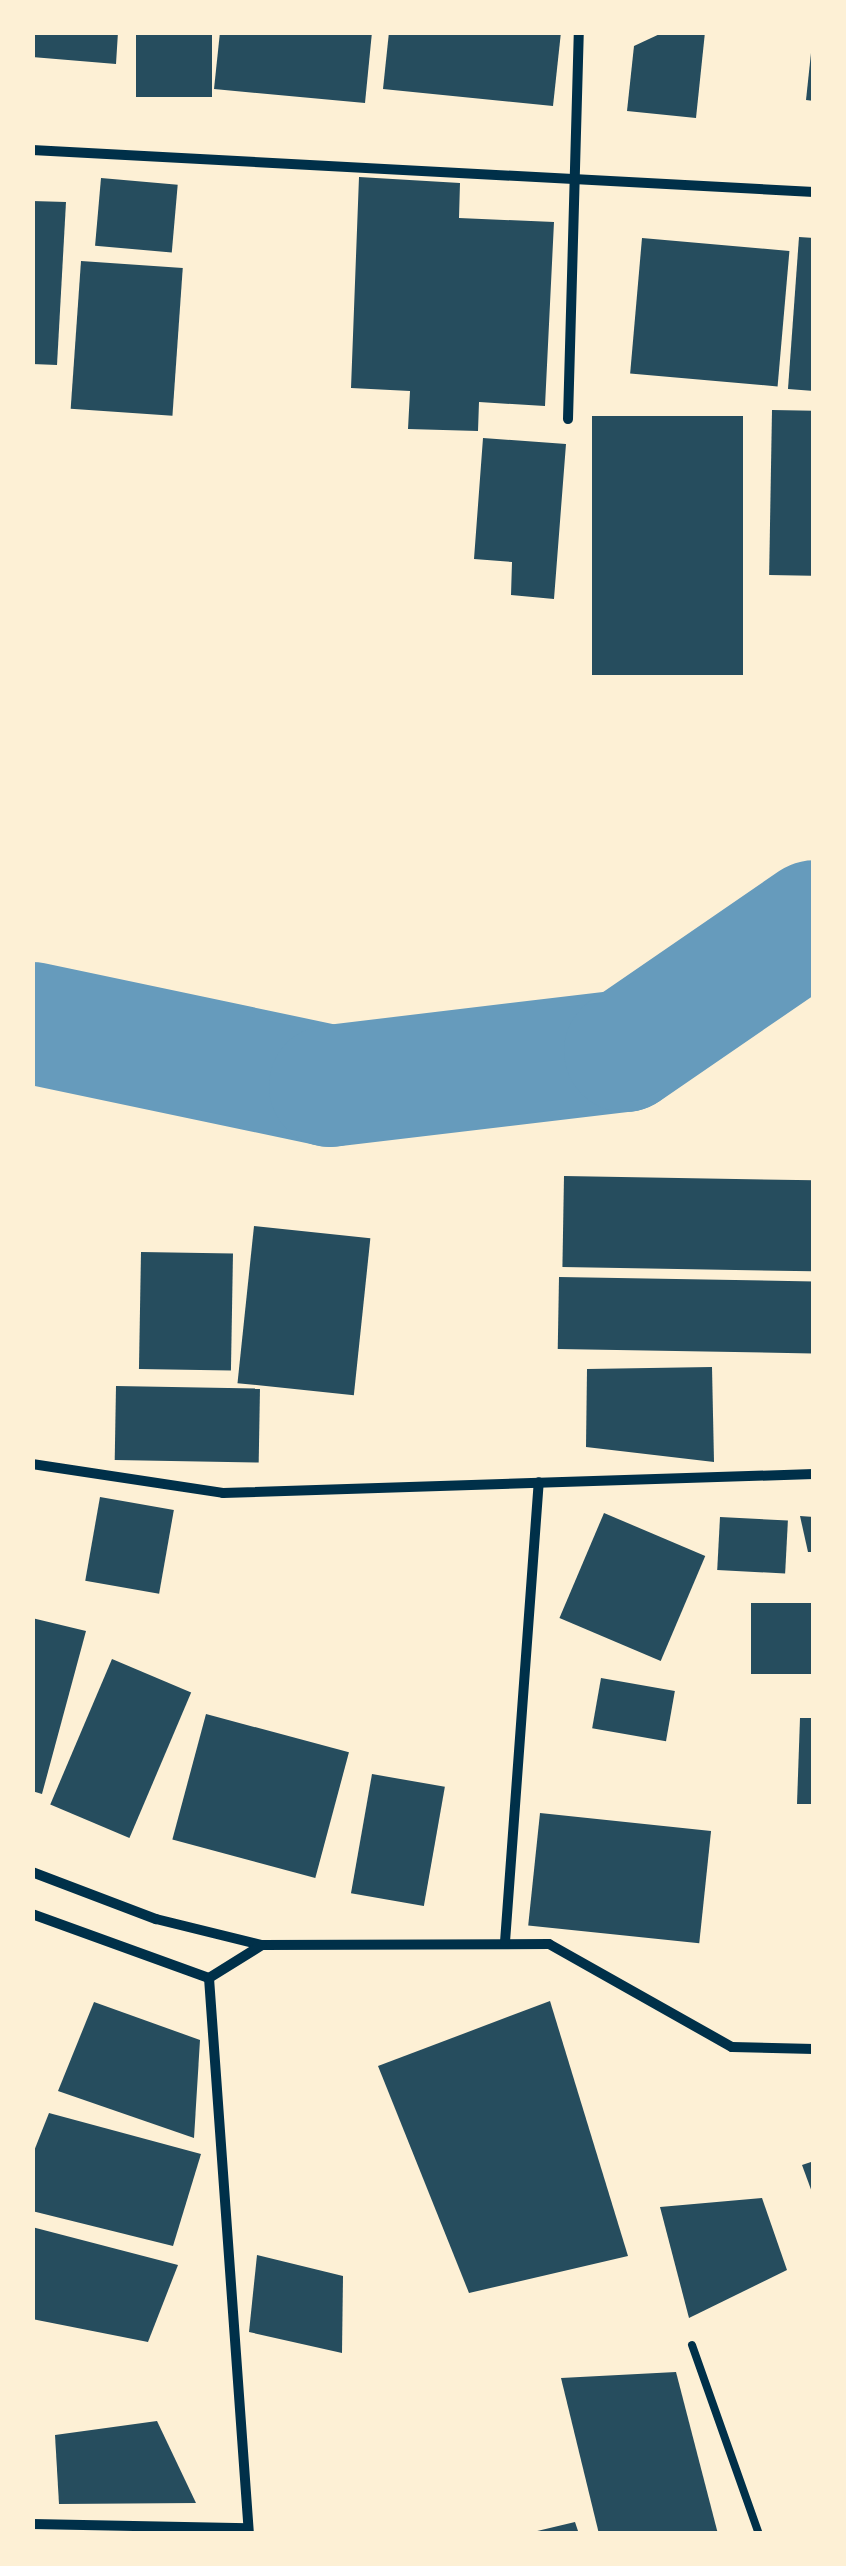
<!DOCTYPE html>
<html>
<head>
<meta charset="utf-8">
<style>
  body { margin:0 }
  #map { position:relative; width:846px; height:2566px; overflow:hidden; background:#fdf0d5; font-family:"Alegreya Sans",sans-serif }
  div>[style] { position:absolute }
  .river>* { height:122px; margin:-61px; padding:0 61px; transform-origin:61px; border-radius:61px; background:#669bbc }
  .building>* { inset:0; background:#264d5e; transform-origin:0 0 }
  .service>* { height:8px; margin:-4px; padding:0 4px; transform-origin:4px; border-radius:4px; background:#003049 }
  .minor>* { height:10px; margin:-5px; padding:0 5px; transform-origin:5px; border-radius:5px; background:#003049 }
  span { translate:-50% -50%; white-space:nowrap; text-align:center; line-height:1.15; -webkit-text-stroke:8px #fdf0d5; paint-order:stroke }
  .frame { position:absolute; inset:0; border:35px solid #fdf0d5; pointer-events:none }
</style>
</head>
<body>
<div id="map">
  <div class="river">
    <i style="left:32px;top:1023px;width:305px;rotate:11.9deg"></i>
    <i style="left:330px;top:1086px;width:297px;rotate:-6.8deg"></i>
    <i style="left:625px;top:1051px;width:229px;rotate:-34.5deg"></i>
  </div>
  <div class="building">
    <i style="clip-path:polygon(32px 32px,118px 32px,116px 64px,32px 57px)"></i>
    <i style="left:136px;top:32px;width:76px;height:65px"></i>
    <i style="clip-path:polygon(220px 32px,372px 32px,365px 103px,214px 89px)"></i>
    <i style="clip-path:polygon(389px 32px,561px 32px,553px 106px,383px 89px)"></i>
    <i style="clip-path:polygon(664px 32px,705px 32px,696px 118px,627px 111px,634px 46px)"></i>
    <i style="clip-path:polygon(811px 53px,814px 53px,814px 101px,806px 100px)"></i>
    <i style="clip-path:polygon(359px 177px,460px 183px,459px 218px,554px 222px,545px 406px,479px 402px,478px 431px,408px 429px,410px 391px,351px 388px)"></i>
    <i style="left:101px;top:178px;width:77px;height:68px;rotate:5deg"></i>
    <i style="clip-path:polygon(32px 201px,66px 202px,57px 365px,32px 364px)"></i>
    <i style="clip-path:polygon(799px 237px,814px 238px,814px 391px,788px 389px)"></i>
    <i style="left:642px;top:238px;width:148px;height:136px;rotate:5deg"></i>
    <i style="left:81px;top:261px;width:102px;height:148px;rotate:4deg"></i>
    <i style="left:772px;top:410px;width:42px;height:165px;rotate:1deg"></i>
    <i style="left:743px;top:416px;width:259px;height:151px;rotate:90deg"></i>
    <i style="clip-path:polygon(483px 438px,566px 444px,554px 599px,511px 595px,512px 562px,474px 559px)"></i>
    <i style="left:564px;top:1176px;width:250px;height:91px;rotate:1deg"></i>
    <i style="left:254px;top:1226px;width:117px;height:158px;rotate:6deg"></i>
    <i style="left:141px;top:1252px;width:92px;height:117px;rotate:1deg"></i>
    <i style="left:559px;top:1277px;width:255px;height:72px;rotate:1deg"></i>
    <i style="clip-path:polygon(712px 1367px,714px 1462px,586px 1447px,587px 1369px)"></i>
    <i style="left:116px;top:1386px;width:144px;height:74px;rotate:1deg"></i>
    <i style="left:100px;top:1497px;width:75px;height:85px;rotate:10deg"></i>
    <i style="left:604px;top:1513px;width:110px;height:114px;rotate:23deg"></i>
    <i style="clip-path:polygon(800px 1516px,814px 1517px,814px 1552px,808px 1552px)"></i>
    <i style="left:720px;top:1517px;width:68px;height:53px;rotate:3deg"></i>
    <i style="left:814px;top:1603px;width:71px;height:63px;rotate:90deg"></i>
    <i style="clip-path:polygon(32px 1618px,86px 1631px,42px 1794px,32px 1791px)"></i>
    <i style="left:112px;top:1659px;width:86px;height:158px;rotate:23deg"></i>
    <i style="left:601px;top:1678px;width:75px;height:51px;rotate:10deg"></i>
    <i style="left:206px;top:1714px;width:148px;height:130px;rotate:15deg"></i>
    <i style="clip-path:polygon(800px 1718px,814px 1718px,814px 1804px,797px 1804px)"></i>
    <i style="left:372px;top:1774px;width:74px;height:121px;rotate:10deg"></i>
    <i style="left:540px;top:1813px;width:172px;height:113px;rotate:6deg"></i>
    <i style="clip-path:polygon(550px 2001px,628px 2256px,469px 2293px,378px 2066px)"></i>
    <i style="clip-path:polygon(94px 2002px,200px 2040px,194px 2138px,58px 2091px)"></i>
    <i style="clip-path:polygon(49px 2113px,201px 2154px,173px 2246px,32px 2211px,32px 2156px)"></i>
    <i style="clip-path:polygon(814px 2161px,814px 2195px,813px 2195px,802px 2165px)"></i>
    <i style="clip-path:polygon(762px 2198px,787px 2270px,689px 2318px,660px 2207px)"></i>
    <i style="clip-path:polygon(32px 2227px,178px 2265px,148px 2342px,32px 2319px)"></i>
    <i style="clip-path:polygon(257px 2255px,343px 2276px,342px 2353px,249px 2332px)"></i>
    <i style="clip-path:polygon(676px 2372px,718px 2534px,599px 2534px,561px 2378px)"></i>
    <i style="clip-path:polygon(157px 2421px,196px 2503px,59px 2504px,55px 2435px)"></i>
    <i style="clip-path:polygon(575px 2522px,579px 2534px,533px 2534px,533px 2532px)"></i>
  </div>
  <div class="service">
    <i style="left:692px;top:2345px;width:201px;rotate:70.5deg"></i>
  </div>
  <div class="minor">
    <i style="left:32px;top:150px;width:783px;rotate:3.07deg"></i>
    <i style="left:568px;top:419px;width:387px;rotate:-88.4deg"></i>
    <i style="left:32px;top:1464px;width:193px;rotate:8.6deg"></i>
    <i style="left:223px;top:1493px;width:591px;rotate:-1.84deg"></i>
    <i style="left:32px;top:1872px;width:133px;rotate:20.8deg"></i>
    <i style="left:156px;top:1919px;width:109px;rotate:13.8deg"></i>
    <i style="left:262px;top:1945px;width:287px;rotate:-0.2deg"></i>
    <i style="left:549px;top:1944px;width:210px;rotate:29.4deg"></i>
    <i style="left:732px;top:2047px;width:82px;rotate:1.4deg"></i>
    <i style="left:32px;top:1914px;width:188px;rotate:19.9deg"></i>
    <i style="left:209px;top:1978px;width:62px;rotate:-31.9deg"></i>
    <i style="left:505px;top:1942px;width:461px;rotate:-85.8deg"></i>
    <i style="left:209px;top:1978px;width:557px;rotate:85.89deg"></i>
    <i style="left:32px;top:2524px;width:216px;rotate:1.1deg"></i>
  </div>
  <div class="frame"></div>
</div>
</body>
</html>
